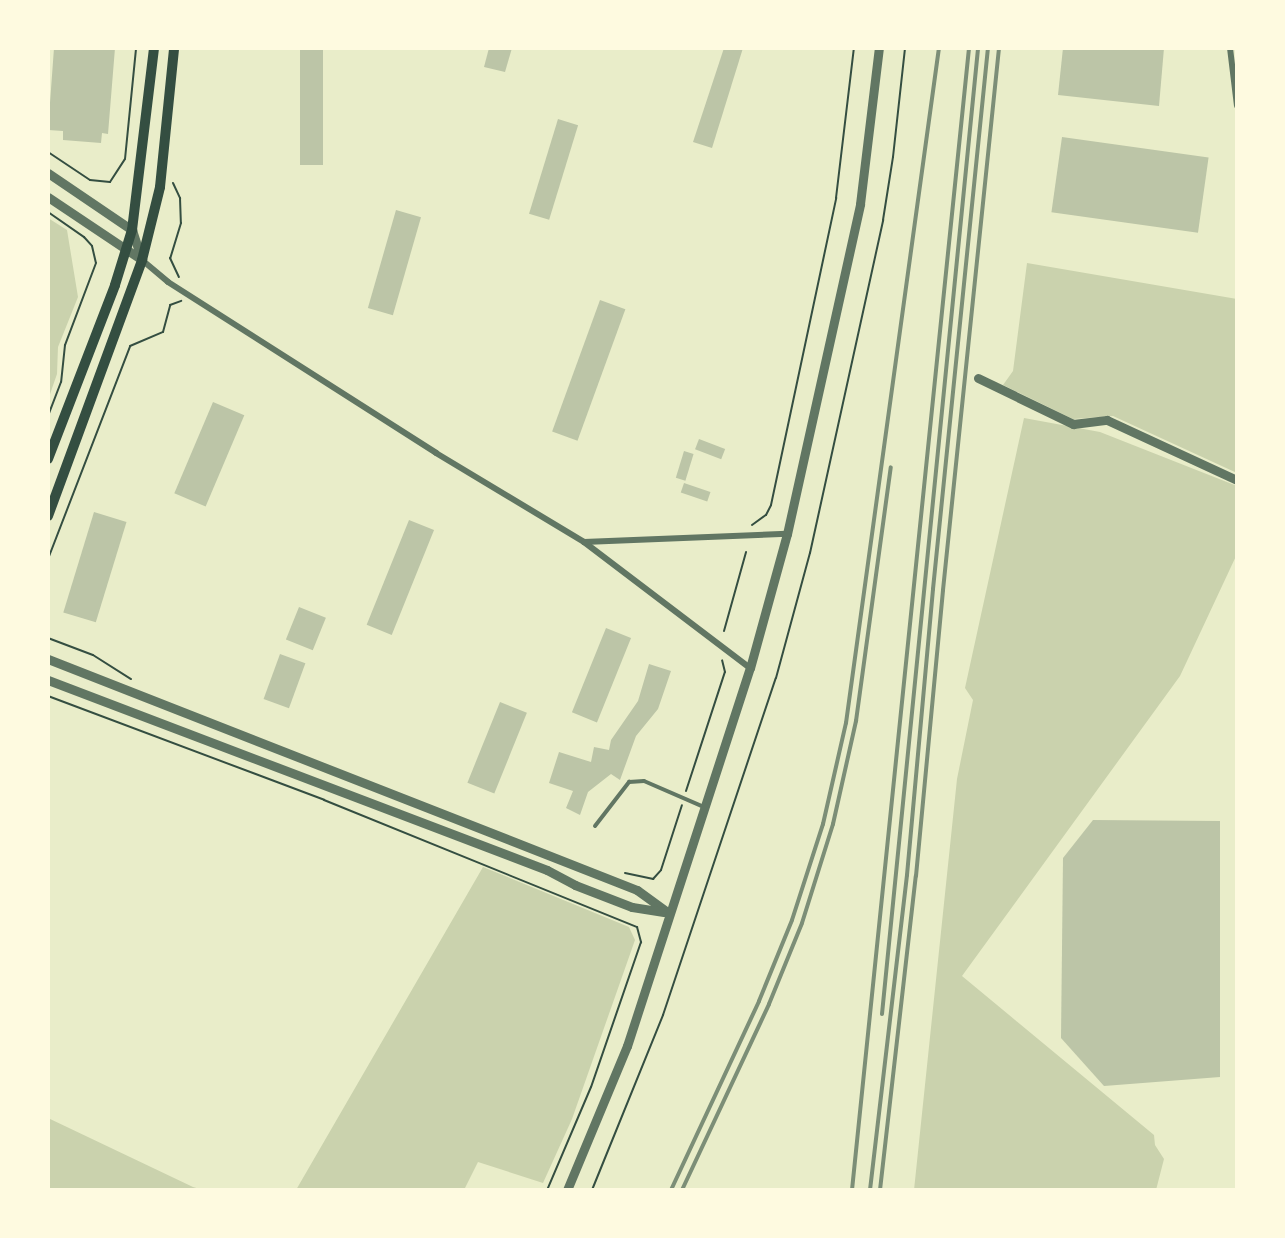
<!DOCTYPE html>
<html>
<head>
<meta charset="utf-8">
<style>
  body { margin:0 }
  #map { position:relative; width:1285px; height:1238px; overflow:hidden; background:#e9edc9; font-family:"Roboto Serif",serif }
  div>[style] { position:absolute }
  .green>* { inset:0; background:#cad2ad }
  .building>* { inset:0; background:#bcc5a7; transform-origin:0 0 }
  .path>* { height:2px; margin:-1px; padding:0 1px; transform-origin:1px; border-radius:1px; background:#344e41 }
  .service>* { height:4px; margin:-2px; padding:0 2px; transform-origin:2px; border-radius:2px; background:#617663 }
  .minor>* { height:6px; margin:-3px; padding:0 3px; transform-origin:3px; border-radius:3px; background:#617663 }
  .tertiary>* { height:9px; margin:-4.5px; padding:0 4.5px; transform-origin:4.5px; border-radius:4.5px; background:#617663 }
  .secondary>* { height:10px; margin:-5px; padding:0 5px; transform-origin:5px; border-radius:5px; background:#344e41 }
  .rail>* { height:4px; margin:-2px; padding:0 2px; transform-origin:2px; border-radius:2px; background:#7c8e77 }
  span { translate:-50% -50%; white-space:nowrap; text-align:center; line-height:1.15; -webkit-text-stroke:6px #fefae0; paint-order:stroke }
  .frame { position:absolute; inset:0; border:50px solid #fefae0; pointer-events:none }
</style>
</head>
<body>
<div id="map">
  <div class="green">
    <i style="clip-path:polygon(48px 218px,67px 230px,78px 297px,58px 347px,57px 374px,48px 400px)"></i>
    <i style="clip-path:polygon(1027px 263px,1237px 299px,1237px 473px,1113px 416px,1073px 419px,1003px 385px,1013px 371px)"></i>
    <i style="clip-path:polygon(1024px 418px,1100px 432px,1237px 486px,1237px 554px,1180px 676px,962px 976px,1154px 1135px,1155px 1145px,1164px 1159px,1156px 1190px,914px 1190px,957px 779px,973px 700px,965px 688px)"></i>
    <i style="clip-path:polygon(483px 867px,629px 927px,635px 940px,572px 1119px,543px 1183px,478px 1162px,464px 1190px,296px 1190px)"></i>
    <i style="clip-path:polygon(48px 1118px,193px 1187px,203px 1190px,48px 1190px)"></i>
  </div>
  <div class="building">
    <i style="clip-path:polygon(54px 48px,115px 48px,108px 134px,102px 133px,101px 143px,63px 140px,63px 131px,48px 130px)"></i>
    <i style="left:300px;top:48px;width:23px;height:117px"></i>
    <i style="clip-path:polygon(489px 48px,512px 48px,505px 72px,484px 67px)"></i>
    <i style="clip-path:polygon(724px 48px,743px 48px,712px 148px,693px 142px)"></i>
    <i style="clip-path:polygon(1063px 48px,1164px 48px,1159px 106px,1058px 95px)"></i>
    <i style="left:558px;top:119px;width:21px;height:99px;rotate:17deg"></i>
    <i style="left:1062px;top:137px;width:148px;height:76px;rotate:8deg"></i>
    <i style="left:396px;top:210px;width:26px;height:102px;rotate:16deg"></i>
    <i style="left:600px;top:300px;width:27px;height:140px;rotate:20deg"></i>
    <i style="left:213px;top:402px;width:34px;height:99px;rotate:23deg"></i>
    <i style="left:699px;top:439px;width:28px;height:11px;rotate:21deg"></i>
    <i style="left:684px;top:451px;width:10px;height:28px;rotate:17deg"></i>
    <i style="left:684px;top:483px;width:28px;height:10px;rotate:19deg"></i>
    <i style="left:94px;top:512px;width:34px;height:105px;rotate:17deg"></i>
    <i style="left:409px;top:520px;width:27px;height:113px;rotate:22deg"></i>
    <i style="left:299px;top:607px;width:29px;height:35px;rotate:22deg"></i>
    <i style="left:606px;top:628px;width:27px;height:91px;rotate:22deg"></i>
    <i style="left:280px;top:654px;width:27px;height:48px;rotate:20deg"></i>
    <i style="clip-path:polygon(649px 664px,671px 671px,658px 709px,636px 736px,620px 780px,611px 774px,588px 792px,580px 815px,566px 808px,573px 791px,549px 783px,559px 752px,591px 762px,594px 747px,609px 750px,611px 740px,638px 701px)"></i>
    <i style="left:500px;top:702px;width:29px;height:87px;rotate:22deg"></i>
    <i style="clip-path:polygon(1093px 820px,1220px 821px,1220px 1077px,1104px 1086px,1061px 1038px,1063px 858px)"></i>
  </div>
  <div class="path">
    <i style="left:48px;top:152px;width:50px;rotate:33.7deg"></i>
    <i style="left:90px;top:180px;width:20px;rotate:6deg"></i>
    <i style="left:110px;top:182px;width:27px;rotate:-57deg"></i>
    <i style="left:125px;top:159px;width:112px;rotate:-84.3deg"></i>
    <i style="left:173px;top:183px;width:17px;rotate:65deg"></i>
    <i style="left:180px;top:198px;width:25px;rotate:88deg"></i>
    <i style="left:181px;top:223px;width:37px;rotate:107deg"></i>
    <i style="left:170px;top:258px;width:21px;rotate:65deg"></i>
    <i style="left:48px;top:212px;width:44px;rotate:34.8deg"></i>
    <i style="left:84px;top:237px;width:12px;rotate:48deg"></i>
    <i style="left:92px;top:246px;width:17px;rotate:77deg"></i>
    <i style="left:96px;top:263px;width:88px;rotate:110.7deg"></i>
    <i style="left:65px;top:345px;width:37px;rotate:96deg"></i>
    <i style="left:61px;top:382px;width:36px;rotate:111deg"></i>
    <i style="left:752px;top:525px;width:17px;rotate:-36deg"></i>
    <i style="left:766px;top:515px;width:11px;rotate:-63deg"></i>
    <i style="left:771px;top:505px;width:314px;rotate:-78deg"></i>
    <i style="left:836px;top:198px;width:151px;rotate:-83.2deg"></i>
    <i style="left:48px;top:559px;width:228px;rotate:-68.9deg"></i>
    <i style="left:130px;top:346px;width:36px;rotate:-23deg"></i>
    <i style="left:163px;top:332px;width:28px;rotate:-75deg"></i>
    <i style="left:170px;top:305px;width:12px;rotate:-20deg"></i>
    <i style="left:724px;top:631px;width:82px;rotate:-74.4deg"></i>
    <i style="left:48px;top:638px;width:48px;rotate:20.7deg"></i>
    <i style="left:93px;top:655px;width:45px;rotate:32.3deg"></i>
    <i style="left:48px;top:696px;width:295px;rotate:20.6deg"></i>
    <i style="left:324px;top:800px;width:338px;rotate:22.1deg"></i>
    <i style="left:637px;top:927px;width:16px;rotate:75deg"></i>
    <i style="left:641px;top:942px;width:153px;rotate:109deg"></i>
    <i style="left:591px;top:1087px;width:112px;rotate:113.1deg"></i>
    <i style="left:686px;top:791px;width:125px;rotate:-71.9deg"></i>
    <i style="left:725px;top:672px;width:12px;rotate:-104deg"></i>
    <i style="left:625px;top:873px;width:29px;rotate:12deg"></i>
    <i style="left:653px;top:879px;width:12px;rotate:-48deg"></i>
    <i style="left:661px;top:870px;width:68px;rotate:-72.1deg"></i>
    <i style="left:592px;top:1190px;width:189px;rotate:-67.9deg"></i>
    <i style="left:663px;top:1015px;width:355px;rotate:-71.5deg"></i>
    <i style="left:776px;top:678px;width:130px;rotate:-74.8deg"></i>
    <i style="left:810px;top:553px;width:341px;rotate:-77.6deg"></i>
    <i style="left:883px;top:220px;width:64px;rotate:-81deg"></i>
    <i style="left:893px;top:157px;width:110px;rotate:-83.7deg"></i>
  </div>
  <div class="service">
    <i style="left:595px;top:826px;width:56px;rotate:-52.3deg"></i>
    <i style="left:629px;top:782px;width:15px;rotate:-4deg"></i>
    <i style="left:644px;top:781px;width:65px;rotate:23.4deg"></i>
  </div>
  <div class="minor">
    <i style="left:1230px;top:48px;width:58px;rotate:83.1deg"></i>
    <i style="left:142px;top:260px;width:34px;rotate:40deg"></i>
    <i style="left:168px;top:282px;width:318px;rotate:32.5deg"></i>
    <i style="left:436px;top:453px;width:173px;rotate:31deg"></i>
    <i style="left:584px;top:542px;width:208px;rotate:37.2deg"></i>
    <i style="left:584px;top:542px;width:203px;rotate:-2.3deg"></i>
  </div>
  <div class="tertiary">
    <i style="left:48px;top:173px;width:102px;rotate:34.2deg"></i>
    <i style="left:132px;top:230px;width:32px;rotate:72deg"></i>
    <i style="left:48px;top:197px;width:113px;rotate:33.8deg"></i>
    <i style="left:978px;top:378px;width:106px;rotate:25.8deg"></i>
    <i style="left:1073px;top:424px;width:34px;rotate:-7deg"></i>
    <i style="left:1107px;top:420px;width:143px;rotate:24.8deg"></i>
    <i style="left:48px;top:659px;width:633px;rotate:21.41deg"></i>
    <i style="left:637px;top:890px;width:39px;rotate:36deg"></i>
    <i style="left:48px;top:680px;width:534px;rotate:20.84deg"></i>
    <i style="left:547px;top:870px;width:32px;rotate:28deg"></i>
    <i style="left:575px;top:885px;width:61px;rotate:21.1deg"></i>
    <i style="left:632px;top:907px;width:32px;rotate:9deg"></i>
    <i style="left:567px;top:1190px;width:156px;rotate:-67.4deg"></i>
    <i style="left:627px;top:1046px;width:398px;rotate:-72deg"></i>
    <i style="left:750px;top:668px;width:139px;rotate:-74.6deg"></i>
    <i style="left:787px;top:534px;width:338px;rotate:-77.5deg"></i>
    <i style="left:860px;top:204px;width:157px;rotate:-83.1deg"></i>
  </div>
  <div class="secondary">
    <i style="left:48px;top:459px;width:186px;rotate:-68.9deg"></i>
    <i style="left:115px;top:285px;width:58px;rotate:-72.8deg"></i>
    <i style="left:132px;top:230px;width:183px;rotate:-83.1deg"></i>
    <i style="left:48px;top:516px;width:273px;rotate:-69.8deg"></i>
    <i style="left:142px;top:260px;width:75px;rotate:-76.1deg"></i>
    <i style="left:160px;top:187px;width:140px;rotate:-84.2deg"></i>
  </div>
  <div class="rail">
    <i style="left:882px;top:1014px;width:971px;rotate:-84.32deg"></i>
    <i style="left:671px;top:1190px;width:208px;rotate:-65deg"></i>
    <i style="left:759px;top:1001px;width:87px;rotate:-67.8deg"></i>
    <i style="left:792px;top:920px;width:101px;rotate:-72.1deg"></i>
    <i style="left:823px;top:824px;width:104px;rotate:-77.2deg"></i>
    <i style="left:846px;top:723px;width:681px;rotate:-82.16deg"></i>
    <i style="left:682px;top:1190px;width:205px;rotate:-64.9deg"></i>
    <i style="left:769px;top:1004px;width:87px;rotate:-67.8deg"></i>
    <i style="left:802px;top:923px;width:104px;rotate:-72.6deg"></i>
    <i style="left:833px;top:824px;width:106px;rotate:-77.4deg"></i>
    <i style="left:856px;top:721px;width:256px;rotate:-82.2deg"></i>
    <i style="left:852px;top:1190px;width:1148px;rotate:-84.15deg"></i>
    <i style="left:870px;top:1190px;width:317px;rotate:-83.3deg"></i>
    <i style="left:907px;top:875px;width:287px;rotate:-84.8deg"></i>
    <i style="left:933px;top:589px;width:544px;rotate:-84.2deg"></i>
    <i style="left:880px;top:1190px;width:316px;rotate:-83.5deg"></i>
    <i style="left:916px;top:876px;width:287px;rotate:-84.6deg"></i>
    <i style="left:943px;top:590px;width:545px;rotate:-84.1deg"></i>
  </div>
  <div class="frame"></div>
</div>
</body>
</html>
